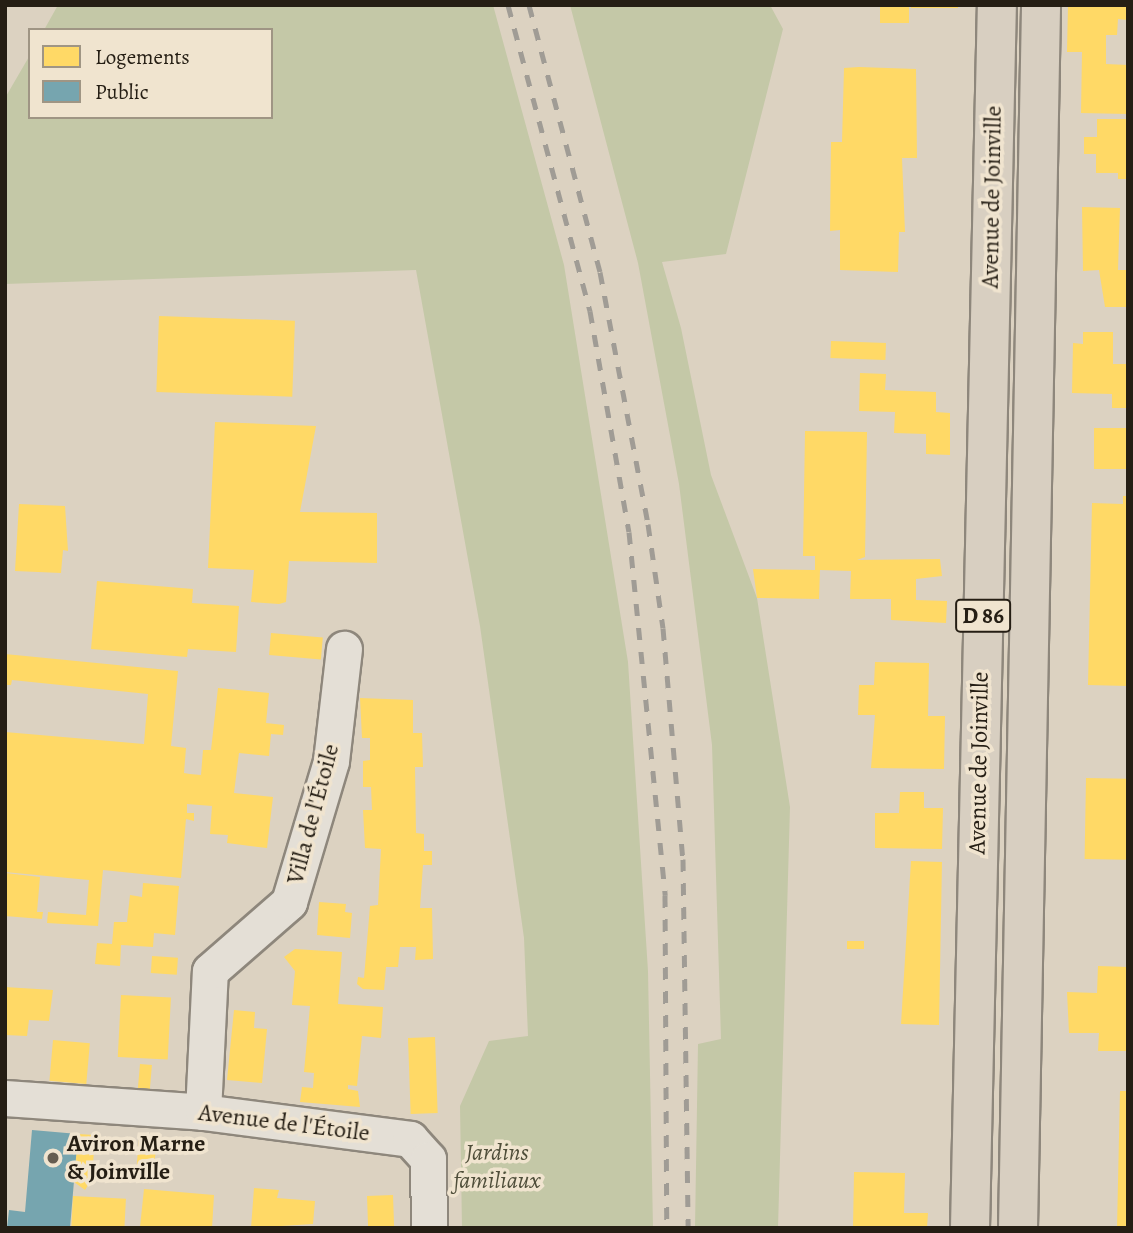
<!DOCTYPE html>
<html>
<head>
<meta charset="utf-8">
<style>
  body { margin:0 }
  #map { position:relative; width:1133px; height:1233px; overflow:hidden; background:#dcd2c1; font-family:Alegreya,serif }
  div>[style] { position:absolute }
  .green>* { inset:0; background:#c4c8a7 }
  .homes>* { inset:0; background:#ffd966; transform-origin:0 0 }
  .public>* { inset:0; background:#76a5af }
  .roads { filter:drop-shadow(2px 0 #8e877c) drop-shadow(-2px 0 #8e877c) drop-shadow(0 2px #8e877c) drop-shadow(0 -2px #8e877c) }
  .minor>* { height:35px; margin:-17.5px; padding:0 17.5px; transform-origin:17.5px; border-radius:17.5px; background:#e4dfd6 }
  .major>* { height:38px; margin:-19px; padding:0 19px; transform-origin:19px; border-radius:19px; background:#d8cfc1 }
  .rail>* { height:5px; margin-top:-2.5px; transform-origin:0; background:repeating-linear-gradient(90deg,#a09c95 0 12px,transparent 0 24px) }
  .dots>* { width:19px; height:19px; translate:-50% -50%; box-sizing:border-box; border:4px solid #f0e4cf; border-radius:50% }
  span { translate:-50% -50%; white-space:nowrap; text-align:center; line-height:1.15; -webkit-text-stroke:7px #f0e4cf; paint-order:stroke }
  .shield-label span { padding:2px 5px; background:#f0e4cf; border:2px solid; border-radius:5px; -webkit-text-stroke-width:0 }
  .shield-label { font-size:23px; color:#251e14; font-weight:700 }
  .street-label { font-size:24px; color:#251e14 }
  .poi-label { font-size:24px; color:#251e14; font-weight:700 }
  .left { translate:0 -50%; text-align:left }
  .park-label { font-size:24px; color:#4f4e3a; font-style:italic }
  .frame { position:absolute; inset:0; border:7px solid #251e14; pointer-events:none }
  .legend { position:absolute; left:28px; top:28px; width:245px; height:91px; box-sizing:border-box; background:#f0e4cf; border:2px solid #9f9584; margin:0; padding:9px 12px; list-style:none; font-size:21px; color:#251e14 }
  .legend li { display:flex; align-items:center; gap:14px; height:35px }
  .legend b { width:35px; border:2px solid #9f9584 }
</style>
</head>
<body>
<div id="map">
  <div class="green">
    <i style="clip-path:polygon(58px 5px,493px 5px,564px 265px,628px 662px,648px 971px,653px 1228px,462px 1228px,460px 1106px,489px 1041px,528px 1036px,524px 938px,480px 626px,416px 270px,5px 284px,5px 98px,30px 55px,30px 117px,271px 117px,271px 30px,44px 30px)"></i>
    <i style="clip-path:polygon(570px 5px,770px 5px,783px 29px,726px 254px,662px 262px,681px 328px,711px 475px,757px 598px,790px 807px,778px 1228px,695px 1228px,698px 1044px,721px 1039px,712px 745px,679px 484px,638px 263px)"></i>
  </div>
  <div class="homes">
    <i style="left:911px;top:5px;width:47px;height:3px"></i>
    <i style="clip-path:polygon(1068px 5px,1127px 5px,1127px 20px,1118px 19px,1117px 35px,1106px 35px,1106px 64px,1128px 65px,1128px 114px,1081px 113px,1082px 52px,1067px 52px)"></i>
    <i style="left:909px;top:7px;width:16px;height:29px;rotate:90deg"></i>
    <i style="clip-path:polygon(859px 67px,916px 69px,917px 158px,902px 158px,905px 232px,899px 232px,898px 272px,840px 270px,840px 230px,830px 231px,831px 142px,842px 142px,844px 68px)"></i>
    <i style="clip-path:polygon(1097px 119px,1128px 119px,1128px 179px,1118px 179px,1118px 173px,1096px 173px,1096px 154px,1084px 154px,1084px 137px,1097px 137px)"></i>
    <i style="clip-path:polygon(1082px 207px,1120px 208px,1118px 270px,1128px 270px,1128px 307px,1105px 307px,1099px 270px,1083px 271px)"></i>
    <i style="left:159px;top:316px;width:136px;height:76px;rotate:2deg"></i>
    <i style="clip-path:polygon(1083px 332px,1113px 332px,1113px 364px,1128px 364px,1128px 408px,1112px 408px,1112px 394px,1072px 393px,1073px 343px,1083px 344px)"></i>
    <i style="left:831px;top:341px;width:55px;height:17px;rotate:2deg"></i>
    <i style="clip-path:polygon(860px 373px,886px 374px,885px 390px,936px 392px,936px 412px,950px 413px,950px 455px,926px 454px,926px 434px,894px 433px,895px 412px,859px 411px)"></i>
    <i style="clip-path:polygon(215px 422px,316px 426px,300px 512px,377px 513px,377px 563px,289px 561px,286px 602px,279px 604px,251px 602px,254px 570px,208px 568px)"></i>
    <i style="left:1094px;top:428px;width:34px;height:41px"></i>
    <i style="clip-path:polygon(805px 431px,867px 432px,865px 557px,857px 560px,940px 559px,942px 576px,916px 579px,916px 600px,947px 601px,946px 623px,891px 620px,891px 599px,850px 599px,851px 571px,820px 570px,819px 599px,757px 598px,753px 569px,815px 570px,815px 556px,803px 556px)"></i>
    <i style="clip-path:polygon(1123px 496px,1128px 496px,1128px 686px,1088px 685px,1092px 503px,1123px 504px)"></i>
    <i style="clip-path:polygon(19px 504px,65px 506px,68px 551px,63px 550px,61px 573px,15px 571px)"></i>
    <i style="clip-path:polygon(97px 581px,193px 589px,192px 603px,239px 606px,236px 652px,188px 649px,187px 657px,91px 649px)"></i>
    <i style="left:271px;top:633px;width:52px;height:22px;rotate:5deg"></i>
    <i style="clip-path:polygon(5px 654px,178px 671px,171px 746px,186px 748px,184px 773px,190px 774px,201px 775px,203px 750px,211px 750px,218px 688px,269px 693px,266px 723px,284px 725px,283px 735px,271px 734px,269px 756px,239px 753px,234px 793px,273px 797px,267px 848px,227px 843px,228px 835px,210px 834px,212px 806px,187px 804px,187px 813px,194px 813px,194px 821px,186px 819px,181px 878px,103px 870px,98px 926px,47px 923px,48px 912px,86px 915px,89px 880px,5px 872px,5px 732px,144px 744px,148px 694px,12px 680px,11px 685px,5px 685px)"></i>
    <i style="clip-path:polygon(875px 662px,929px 663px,928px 716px,945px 716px,944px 769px,871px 768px,875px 715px,858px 715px,859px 685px,874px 685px)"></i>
    <i style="clip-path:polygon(360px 698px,413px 700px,413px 733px,422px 733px,423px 767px,415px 767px,416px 833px,424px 834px,424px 851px,432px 851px,432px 865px,423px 865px,420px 908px,432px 908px,433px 959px,415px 960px,416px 947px,400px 947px,398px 967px,386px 967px,384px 990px,363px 989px,357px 984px,358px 977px,364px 978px,370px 906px,378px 905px,381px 849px,365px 848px,363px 810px,372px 810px,371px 787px,363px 787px,363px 761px,370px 760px,370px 738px,362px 738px)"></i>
    <i style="left:1086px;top:778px;width:42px;height:81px;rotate:1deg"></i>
    <i style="clip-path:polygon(900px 792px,924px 792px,924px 808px,943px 808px,942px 849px,875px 848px,875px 813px,899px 813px)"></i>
    <i style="clip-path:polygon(911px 861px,942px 862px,939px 1025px,901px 1024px)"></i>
    <i style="clip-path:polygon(5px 873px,40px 877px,37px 912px,43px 912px,42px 919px,5px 916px)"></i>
    <i style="clip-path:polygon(143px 883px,179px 886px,175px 935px,154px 933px,153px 947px,121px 945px,120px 966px,95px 964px,97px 943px,112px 944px,114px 922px,127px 922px,130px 895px,142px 897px)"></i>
    <i style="clip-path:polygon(319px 902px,346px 904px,345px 912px,352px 913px,350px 938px,317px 935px)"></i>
    <i style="left:847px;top:941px;width:17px;height:8px"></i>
    <i style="clip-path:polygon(295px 949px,342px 952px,338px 1004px,383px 1007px,381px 1038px,362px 1036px,357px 1086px,348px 1085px,348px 1089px,358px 1091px,360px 1107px,300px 1102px,302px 1087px,313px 1088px,314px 1073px,304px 1072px,310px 1006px,292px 1005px,295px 971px,284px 957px)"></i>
    <i style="left:152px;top:956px;width:26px;height:17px;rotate:4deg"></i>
    <i style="clip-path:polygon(1098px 966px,1128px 967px,1128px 1051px,1098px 1051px,1099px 1033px,1069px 1033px,1067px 992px,1097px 993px)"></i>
    <i style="clip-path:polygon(5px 987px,53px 990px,49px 1021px,29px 1020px,27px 1036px,5px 1035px)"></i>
    <i style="left:121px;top:995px;width:50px;height:62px;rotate:3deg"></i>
    <i style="clip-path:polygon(234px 1010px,255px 1012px,254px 1028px,267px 1029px,262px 1083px,227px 1080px)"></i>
    <i style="left:435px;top:1037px;width:76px;height:27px;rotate:88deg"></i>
    <i style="left:53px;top:1040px;width:37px;height:41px;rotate:5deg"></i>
    <i style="left:140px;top:1064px;width:12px;height:24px;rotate:5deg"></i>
    <i style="clip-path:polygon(1120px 1091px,1128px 1091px,1128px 1228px,1117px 1228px)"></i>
    <i style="clip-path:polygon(78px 1134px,95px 1135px,92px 1179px,85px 1190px,74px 1182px)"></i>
    <i style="clip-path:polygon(139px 1139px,158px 1141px,152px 1173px,136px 1173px)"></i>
    <i style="clip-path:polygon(854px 1172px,905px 1173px,904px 1213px,928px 1213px,927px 1228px,853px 1228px)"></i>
    <i style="clip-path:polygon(254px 1188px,279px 1190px,277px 1198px,315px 1201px,313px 1224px,251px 1228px)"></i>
    <i style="clip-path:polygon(144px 1189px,214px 1195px,212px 1228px,140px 1227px)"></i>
    <i style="left:393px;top:1195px;width:33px;height:26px;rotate:88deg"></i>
    <i style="left:73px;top:1196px;width:53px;height:32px;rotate:3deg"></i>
  </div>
  <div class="public">
    <i style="clip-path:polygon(32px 1130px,78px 1134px,70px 1228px,7px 1228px,9px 1210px,25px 1212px)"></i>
  </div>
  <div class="roads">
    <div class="minor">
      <i style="left:5px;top:1098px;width:198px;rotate:4deg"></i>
      <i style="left:203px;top:1112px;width:209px;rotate:7.4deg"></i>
      <i style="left:410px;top:1139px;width:27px;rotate:48deg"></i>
      <i style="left:428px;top:1159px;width:69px;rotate:89.2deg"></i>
      <i style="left:203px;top:1112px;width:141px;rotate:-87.2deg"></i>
      <i style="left:210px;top:971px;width:105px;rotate:-41.1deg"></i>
      <i style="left:289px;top:902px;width:147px;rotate:-73.4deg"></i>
      <i style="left:331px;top:761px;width:113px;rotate:-83.4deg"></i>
    </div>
    <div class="major">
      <i style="left:970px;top:1228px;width:1223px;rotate:-88.74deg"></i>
      <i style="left:1018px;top:1228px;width:1223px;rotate:-88.92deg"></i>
    </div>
  </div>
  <div class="rail">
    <i style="left:508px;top:5px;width:317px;rotate:75deg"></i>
    <i style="left:590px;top:311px;width:224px;rotate:80deg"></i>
    <i style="left:629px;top:532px;width:365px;rotate:84.3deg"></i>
    <i style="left:665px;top:895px;width:333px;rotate:89.7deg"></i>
    <i style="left:529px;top:5px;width:276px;rotate:75.1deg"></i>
    <i style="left:600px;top:272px;width:257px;rotate:79.2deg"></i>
    <i style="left:648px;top:524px;width:105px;rotate:81.8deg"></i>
    <i style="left:663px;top:628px;width:232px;rotate:85.1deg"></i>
    <i style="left:683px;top:859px;width:369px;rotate:89.2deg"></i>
  </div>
  <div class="dots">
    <i style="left:53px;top:1158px;background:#655d51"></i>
  </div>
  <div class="shield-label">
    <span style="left:983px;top:616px">D 86</span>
  </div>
  <div class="street-label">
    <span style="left:992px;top:197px;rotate:-89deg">Avenue de Joinville</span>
    <span style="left:979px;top:763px;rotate:-89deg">Avenue de Joinville</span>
    <span style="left:313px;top:814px;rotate:-75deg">Villa de l'Étoile</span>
    <span style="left:284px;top:1123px;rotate:7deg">Avenue de l'Étoile</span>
  </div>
  <div class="poi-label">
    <span class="left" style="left:67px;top:1158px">Aviron Marne<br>&amp; Joinville</span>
  </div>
  <div class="park-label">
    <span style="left:497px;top:1167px">Jardins<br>familiaux</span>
  </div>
  <div class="frame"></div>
  <ul class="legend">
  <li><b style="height:19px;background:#ffd966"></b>Logements</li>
  <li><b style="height:19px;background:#76a5af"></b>Public</li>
  </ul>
</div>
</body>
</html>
